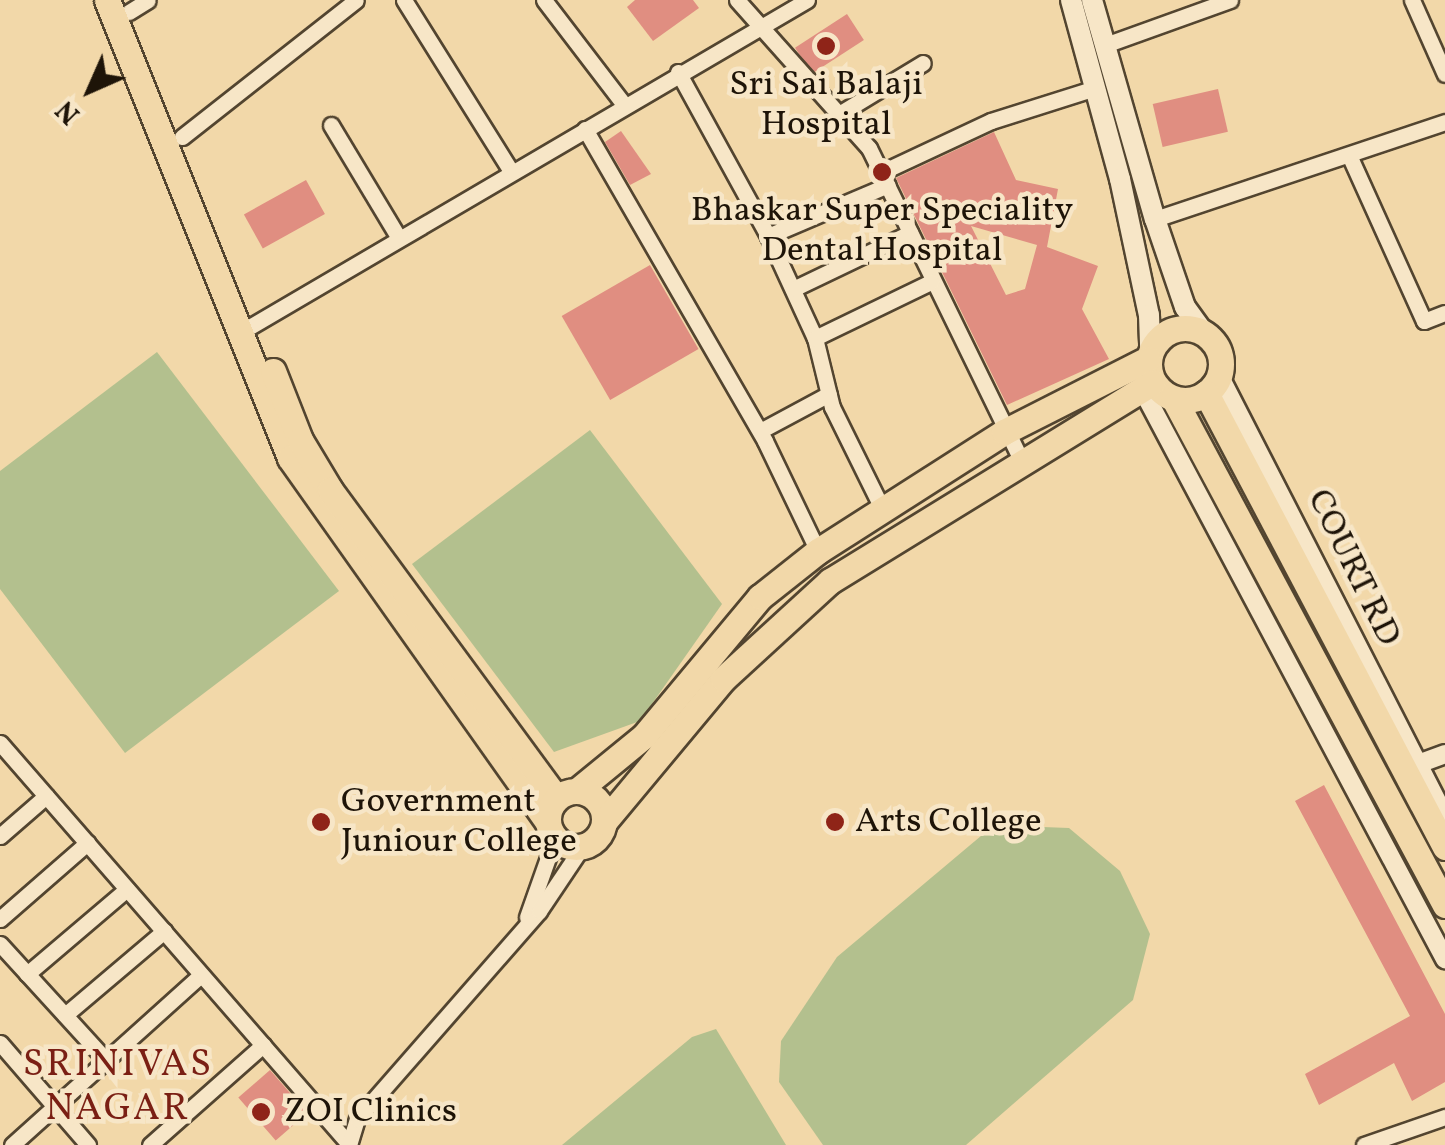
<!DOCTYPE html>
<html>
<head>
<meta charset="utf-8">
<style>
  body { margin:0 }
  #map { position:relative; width:1445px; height:1145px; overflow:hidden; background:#f2d8a9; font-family:Vollkorn,serif }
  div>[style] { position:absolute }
  .green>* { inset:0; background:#b3c08e }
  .building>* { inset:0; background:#e08e81; transform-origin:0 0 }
  .roads { filter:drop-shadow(2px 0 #534530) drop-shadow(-2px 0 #534530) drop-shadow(0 2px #534530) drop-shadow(0 -2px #534530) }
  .minor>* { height:15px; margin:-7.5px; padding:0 7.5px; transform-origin:7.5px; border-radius:7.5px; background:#f7e6c7 }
  .tertiary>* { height:18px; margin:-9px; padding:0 9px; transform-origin:9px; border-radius:9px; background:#f7e6c7 }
  .secondary>* { height:20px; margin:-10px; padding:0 10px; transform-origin:10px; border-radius:10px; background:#f7e6c7 }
  .trunk>* { height:25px; margin:-12.5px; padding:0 12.5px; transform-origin:12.5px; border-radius:12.5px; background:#f2d8a9 }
  .trunk>.ring { margin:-12.5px; padding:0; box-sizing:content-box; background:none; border:25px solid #f2d8a9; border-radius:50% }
  .dots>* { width:28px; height:28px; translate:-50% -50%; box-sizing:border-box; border:5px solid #f7e6c7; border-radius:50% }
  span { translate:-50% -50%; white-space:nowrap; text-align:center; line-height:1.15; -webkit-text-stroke:9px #f7e6c7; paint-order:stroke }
  .poi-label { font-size:35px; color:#1e1408 }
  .left { translate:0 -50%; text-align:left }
  .street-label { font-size:35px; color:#1e1408 }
  .neighbourhood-label { font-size:38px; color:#7a1f14; letter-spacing:2.5px }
  .north { position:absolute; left:40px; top:40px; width:100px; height:100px; -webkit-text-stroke:8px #f7e6c7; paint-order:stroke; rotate:225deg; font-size:28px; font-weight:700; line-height:40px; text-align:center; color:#1e1408 }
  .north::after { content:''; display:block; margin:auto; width:35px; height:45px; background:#1e1408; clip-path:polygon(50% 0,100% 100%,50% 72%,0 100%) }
</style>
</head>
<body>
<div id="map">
  <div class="green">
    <i style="clip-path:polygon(157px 352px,339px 591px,125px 753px,0 589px,0 471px)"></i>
    <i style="clip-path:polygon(590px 430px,722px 604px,640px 721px,554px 752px,412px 564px)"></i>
    <i style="clip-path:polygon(994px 825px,1069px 828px,1120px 871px,1150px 934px,1133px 1000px,966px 1145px,823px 1145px,779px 1082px,781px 1041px,837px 957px)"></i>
    <i style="clip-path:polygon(716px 1029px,786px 1145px,562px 1145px,692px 1037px)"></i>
  </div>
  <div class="building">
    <i style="clip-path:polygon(635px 0,693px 0,699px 8px,653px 41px,627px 7px)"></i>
    <i style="left:847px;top:14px;width:31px;height:62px;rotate:57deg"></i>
    <i style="left:1218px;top:89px;width:44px;height:67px;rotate:77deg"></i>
    <i style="clip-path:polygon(621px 131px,651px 174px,630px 185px,605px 142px)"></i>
    <i style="clip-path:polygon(evenodd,994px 132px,1016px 180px,1058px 189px,1047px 247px,1098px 266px,1082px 309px,1109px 359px,1007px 405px,896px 178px,994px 132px,971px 226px,1037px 245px,1025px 289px,1006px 295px,971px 226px)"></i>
    <i style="left:306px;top:180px;width:39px;height:71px;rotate:61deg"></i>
    <i style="left:650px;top:265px;width:97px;height:102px;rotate:60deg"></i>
    <i style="clip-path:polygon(1324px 785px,1445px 1014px,1445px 1082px,1412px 1101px,1394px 1063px,1319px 1105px,1305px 1074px,1410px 1016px,1295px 801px)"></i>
    <i style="left:270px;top:1070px;width:57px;height:42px;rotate:49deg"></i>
  </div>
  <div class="roads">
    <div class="minor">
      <i style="left:404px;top:0;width:202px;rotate:58deg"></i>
      <i style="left:544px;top:0;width:133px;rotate:52.6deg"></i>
      <i style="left:737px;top:0;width:198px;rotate:48.3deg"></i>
      <i style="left:869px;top:148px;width:347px;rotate:64deg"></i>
      <i style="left:1412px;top:0;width:81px;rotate:66deg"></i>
      <i style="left:129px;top:12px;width:22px;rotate:-32deg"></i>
      <i style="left:1105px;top:45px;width:133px;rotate:-19.8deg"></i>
      <i style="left:678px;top:72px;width:187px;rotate:61.2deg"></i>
      <i style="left:768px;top:236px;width:112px;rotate:65.3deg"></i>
      <i style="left:815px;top:338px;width:71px;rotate:76.2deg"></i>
      <i style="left:832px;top:407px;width:115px;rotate:63.7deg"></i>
      <i style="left:839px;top:114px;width:98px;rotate:-31.3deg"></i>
      <i style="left:331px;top:125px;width:132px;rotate:59deg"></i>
      <i style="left:585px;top:129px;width:360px;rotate:60deg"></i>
      <i style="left:765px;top:441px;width:122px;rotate:64.3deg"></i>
      <i style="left:182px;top:137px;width:221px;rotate:-38.2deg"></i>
      <i style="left:1349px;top:155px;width:182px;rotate:65.7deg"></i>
      <i style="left:1424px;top:321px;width:22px;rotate:-21deg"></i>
      <i style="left:882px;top:172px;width:120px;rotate:-25.1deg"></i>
      <i style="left:991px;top:121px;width:109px;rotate:-17.6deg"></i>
      <i style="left:1155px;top:219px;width:306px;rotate:-18.5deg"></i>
      <i style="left:768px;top:236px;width:130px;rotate:-23deg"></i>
      <i style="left:793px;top:289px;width:130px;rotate:-25.6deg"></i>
      <i style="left:241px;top:332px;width:656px;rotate:-30.39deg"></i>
      <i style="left:815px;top:338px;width:129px;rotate:-25.8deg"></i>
      <i style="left:760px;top:431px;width:78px;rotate:-28.2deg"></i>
      <i style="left:0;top:743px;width:532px;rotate:48.97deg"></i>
      <i style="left:0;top:836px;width:61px;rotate:-41deg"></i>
      <i style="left:527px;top:917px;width:84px;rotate:-70.5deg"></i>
      <i style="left:0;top:919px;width:116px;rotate:-41.1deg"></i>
      <i style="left:0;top:944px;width:157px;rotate:47.6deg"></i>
      <i style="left:27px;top:974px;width:131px;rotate:-40.4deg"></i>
      <i style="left:65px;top:1015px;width:130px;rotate:-40.3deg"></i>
      <i style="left:0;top:1043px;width:135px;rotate:49.2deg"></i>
      <i style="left:12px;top:1145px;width:254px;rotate:-42deg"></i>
      <i style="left:150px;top:1145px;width:151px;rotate:-41.5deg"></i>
      <i style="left:349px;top:1145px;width:27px;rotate:-73deg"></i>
      <i style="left:357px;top:1119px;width:276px;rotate:-48.8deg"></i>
      <i style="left:539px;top:911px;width:77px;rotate:-56.1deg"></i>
      <i style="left:1364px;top:1145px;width:86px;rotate:-19.1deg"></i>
    </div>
    <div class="tertiary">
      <i style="left:1219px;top:375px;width:496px;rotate:62.9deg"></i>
      <i style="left:1142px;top:389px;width:646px;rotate:62.01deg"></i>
      <i style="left:1418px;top:764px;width:29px;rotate:-20deg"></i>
    </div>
    <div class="secondary">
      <i style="left:1071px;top:0;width:186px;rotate:74.7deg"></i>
      <i style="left:1120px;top:179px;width:139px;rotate:78deg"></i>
      <i style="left:1149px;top:315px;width:38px;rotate:88deg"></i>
      <i style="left:1092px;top:0;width:228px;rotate:74deg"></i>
      <i style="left:1155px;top:219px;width:93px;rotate:71.2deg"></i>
      <i style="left:1185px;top:307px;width:32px;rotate:54deg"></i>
    </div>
    <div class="trunk">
      <i style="left:107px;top:0;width:493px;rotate:68.2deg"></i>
      <i style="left:290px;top:458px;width:445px;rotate:54.7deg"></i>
      <i class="ring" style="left:1149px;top:328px;width:47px;height:47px"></i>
      <i style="left:273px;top:371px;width:74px;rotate:68.6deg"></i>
      <i style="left:300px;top:440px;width:58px;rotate:59deg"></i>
      <i style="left:330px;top:490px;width:382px;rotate:53.7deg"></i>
      <i style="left:1206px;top:393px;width:513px;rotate:62.24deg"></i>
      <i style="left:1174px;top:399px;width:574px;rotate:61.83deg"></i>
      <i style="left:578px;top:790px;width:85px;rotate:-39.3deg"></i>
      <i style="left:644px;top:736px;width:181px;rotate:-50.2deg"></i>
      <i style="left:760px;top:597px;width:74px;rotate:-38.4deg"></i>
      <i style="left:818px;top:551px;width:221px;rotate:-32.6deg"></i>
      <i style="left:1004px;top:432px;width:161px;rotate:-26.9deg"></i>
      <i class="ring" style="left:548px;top:791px;width:31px;height:31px"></i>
      <i style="left:604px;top:822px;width:186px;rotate:-50.2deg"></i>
      <i style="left:723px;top:679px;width:145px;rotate:-42.5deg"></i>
      <i style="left:830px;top:581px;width:379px;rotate:-31.6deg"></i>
    </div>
  </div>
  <div class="dots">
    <i style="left:826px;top:46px;background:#8f2418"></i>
    <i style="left:882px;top:172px;background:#8f2418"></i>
    <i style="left:321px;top:822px;background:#8f2418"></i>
    <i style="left:835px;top:822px;background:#8f2418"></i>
    <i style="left:261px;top:1112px;background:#8f2418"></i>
  </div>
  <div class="poi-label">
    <span style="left:826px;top:105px">Sri Sai Balaji<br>Hospital</span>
    <span style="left:882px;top:231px">Bhaskar Super Speciality<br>Dental Hospital</span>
    <span class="left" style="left:341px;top:822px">Government<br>Juniour College</span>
    <span class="left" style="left:855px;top:822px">Arts College</span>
    <span class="left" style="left:284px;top:1112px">ZOI Clinics</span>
  </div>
  <div class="street-label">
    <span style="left:1353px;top:568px;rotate:64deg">COURT RD</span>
  </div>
  <div class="neighbourhood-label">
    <span style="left:118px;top:1088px">SRINIVAS<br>NAGAR</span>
  </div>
  <div class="north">N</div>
</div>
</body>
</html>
